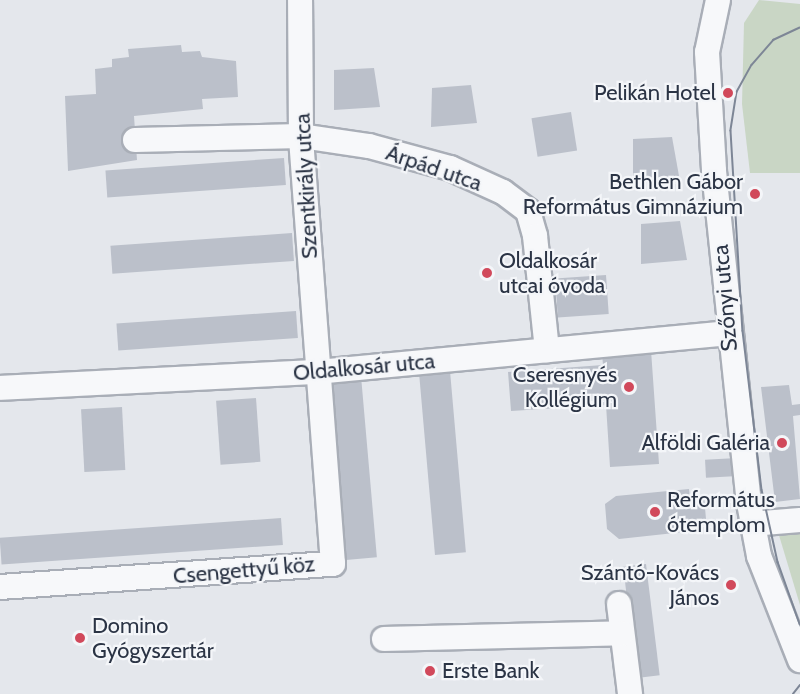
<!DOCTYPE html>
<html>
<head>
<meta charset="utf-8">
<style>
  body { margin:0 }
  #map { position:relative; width:800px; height:694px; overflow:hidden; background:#e4e7ec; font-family:Cabin,sans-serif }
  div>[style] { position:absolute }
  .green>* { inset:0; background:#c9d6c5 }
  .building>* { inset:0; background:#bbc0ca; transform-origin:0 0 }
  .roads { filter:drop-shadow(2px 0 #a9aeb7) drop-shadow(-2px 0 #a9aeb7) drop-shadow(0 2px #a9aeb7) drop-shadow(0 -2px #a9aeb7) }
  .minor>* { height:24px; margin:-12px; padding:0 12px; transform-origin:12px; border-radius:12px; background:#f7f8fa }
  .tram>* { height:1.5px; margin:-0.75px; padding:0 0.75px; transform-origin:0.75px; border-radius:0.75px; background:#7d8696 }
  .dots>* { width:16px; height:16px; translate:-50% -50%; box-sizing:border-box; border:3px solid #f4f6f9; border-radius:50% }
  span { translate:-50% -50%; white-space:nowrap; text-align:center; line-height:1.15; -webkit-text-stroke:4.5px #f4f6f9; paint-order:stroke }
  .poi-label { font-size:22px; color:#2b3445 }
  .right { translate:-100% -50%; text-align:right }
  .left { translate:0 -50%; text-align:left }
  .street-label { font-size:22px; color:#2b3445 }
</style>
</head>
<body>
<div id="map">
  <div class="green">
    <i style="clip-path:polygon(759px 0,800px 4px,800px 173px,750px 173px,742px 104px,744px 23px)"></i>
    <i style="clip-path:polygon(800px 520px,800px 605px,775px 522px)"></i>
  </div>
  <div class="building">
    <i style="clip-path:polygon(181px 45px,182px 52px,200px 51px,202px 57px,236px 61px,238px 97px,202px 99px,203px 109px,134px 116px,137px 160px,68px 171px,65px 96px,96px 94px,95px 69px,112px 67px,112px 59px,129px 57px,128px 49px)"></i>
    <i style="clip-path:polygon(374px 68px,380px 107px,334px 110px,334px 70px)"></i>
    <i style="clip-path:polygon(471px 85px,477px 123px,431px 127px,432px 88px)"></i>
    <i style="left:571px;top:112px;width:39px;height:40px;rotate:81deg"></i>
    <i style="clip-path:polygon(672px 137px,679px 176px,633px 179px,633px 139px)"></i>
    <i style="left:284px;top:158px;width:27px;height:179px;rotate:86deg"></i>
    <i style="clip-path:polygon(680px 221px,687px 260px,641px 264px,641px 224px)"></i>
    <i style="left:292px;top:233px;width:28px;height:182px;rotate:86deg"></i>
    <i style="left:606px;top:275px;width:39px;height:51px;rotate:86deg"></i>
    <i style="left:296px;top:311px;width:27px;height:180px;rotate:86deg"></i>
    <i style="clip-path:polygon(651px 350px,659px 464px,610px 467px,606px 405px,511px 411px,508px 372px,603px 365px,602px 354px)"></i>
    <i style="left:450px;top:371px;width:182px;height:31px;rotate:85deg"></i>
    <i style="left:361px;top:376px;width:182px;height:31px;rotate:85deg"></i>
    <i style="clip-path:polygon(789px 385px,792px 405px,800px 404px,800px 415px,793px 416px,800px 499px,775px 502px,761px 387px)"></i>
    <i style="left:256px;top:398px;width:64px;height:40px;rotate:86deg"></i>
    <i style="left:122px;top:407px;width:63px;height:41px;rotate:87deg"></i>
    <i style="left:737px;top:458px;width:18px;height:32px;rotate:87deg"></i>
    <i style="clip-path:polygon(689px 489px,690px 498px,704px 496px,706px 519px,692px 520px,693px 531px,619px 539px,607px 529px,605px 504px,616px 496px)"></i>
    <i style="left:281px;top:518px;width:27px;height:282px;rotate:86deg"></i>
    <i style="left:646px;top:564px;width:112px;height:23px;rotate:83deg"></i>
  </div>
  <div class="roads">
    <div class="minor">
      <i style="left:718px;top:0;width:53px;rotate:101.9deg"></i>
      <i style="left:707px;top:52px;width:119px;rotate:86.6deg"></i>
      <i style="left:714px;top:171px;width:334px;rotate:84deg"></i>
      <i style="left:749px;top:503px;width:54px;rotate:79.3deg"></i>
      <i style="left:759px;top:556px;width:112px;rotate:68.5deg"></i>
      <i style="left:135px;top:140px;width:166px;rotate:-1.4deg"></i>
      <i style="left:301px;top:136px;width:69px;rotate:8.4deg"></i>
      <i style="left:369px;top:146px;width:84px;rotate:15.2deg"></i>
      <i style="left:450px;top:168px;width:58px;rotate:24.4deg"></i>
      <i style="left:503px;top:192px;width:31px;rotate:37deg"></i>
      <i style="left:528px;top:211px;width:26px;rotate:74deg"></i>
      <i style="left:535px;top:236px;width:115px;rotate:84deg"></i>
      <i style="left:0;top:388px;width:317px;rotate:-2.9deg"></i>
      <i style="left:317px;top:372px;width:413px;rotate:-5.4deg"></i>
      <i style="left:751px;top:524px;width:49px;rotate:-4.7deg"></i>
      <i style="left:0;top:587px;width:334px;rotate:-4deg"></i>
      <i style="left:333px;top:564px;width:429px;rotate:-94.3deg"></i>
      <i style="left:301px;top:136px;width:136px;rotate:-90.4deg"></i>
      <i style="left:619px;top:604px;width:91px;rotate:83deg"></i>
      <i style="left:384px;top:639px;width:238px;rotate:-1.4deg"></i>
    </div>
  </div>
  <div class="tram">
    <i style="left:800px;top:28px;width:29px;rotate:155deg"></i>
    <i style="left:774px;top:40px;width:33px;rotate:131deg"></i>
    <i style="left:752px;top:65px;width:31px;rotate:119deg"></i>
    <i style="left:737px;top:92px;width:39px;rotate:99deg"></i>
    <i style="left:731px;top:131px;width:200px;rotate:86.6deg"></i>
    <i style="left:743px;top:331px;width:160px;rotate:83.2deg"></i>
    <i style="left:762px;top:490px;width:74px;rotate:77.5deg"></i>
    <i style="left:778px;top:562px;width:66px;rotate:70.5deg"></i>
    <i style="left:793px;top:694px;width:11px;rotate:-52deg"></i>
  </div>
  <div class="dots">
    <i style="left:728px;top:93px;background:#d1495b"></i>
    <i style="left:755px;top:194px;background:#d1495b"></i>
    <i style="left:487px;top:273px;background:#d1495b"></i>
    <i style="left:629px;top:387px;background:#d1495b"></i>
    <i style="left:782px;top:443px;background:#d1495b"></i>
    <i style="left:655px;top:512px;background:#d1495b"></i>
    <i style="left:731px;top:585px;background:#d1495b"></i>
    <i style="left:80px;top:638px;background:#d1495b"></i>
    <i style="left:430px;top:671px;background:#d1495b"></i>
  </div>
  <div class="poi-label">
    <span class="right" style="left:716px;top:93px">Pelikán Hotel</span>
    <span class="right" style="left:743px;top:194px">Bethlen Gábor<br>Református Gimnázium</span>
    <span class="left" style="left:499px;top:273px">Oldalkosár<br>utcai óvoda</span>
    <span class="right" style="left:617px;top:387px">Cseresnyés<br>Kollégium</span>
    <span class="right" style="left:770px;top:443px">Alföldi Galéria</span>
    <span class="left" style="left:667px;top:512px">Református<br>ótemplom</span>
    <span class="right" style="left:719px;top:585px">Szántó-Kovács<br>János</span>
    <span class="left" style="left:92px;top:638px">Domino<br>Gyógyszertár</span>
    <span class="left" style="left:442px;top:671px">Erste Bank</span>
  </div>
  <div class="street-label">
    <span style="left:434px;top:168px;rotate:19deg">Árpád utca</span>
    <span style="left:306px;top:186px;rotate:-93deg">Szentkirály utca</span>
    <span style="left:725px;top:298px;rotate:-95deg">Szőnyi utca</span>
    <span style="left:364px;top:367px;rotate:-5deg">Oldalkosár utca</span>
    <span style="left:244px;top:570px;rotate:-5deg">Csengettyű köz</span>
  </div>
</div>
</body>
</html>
